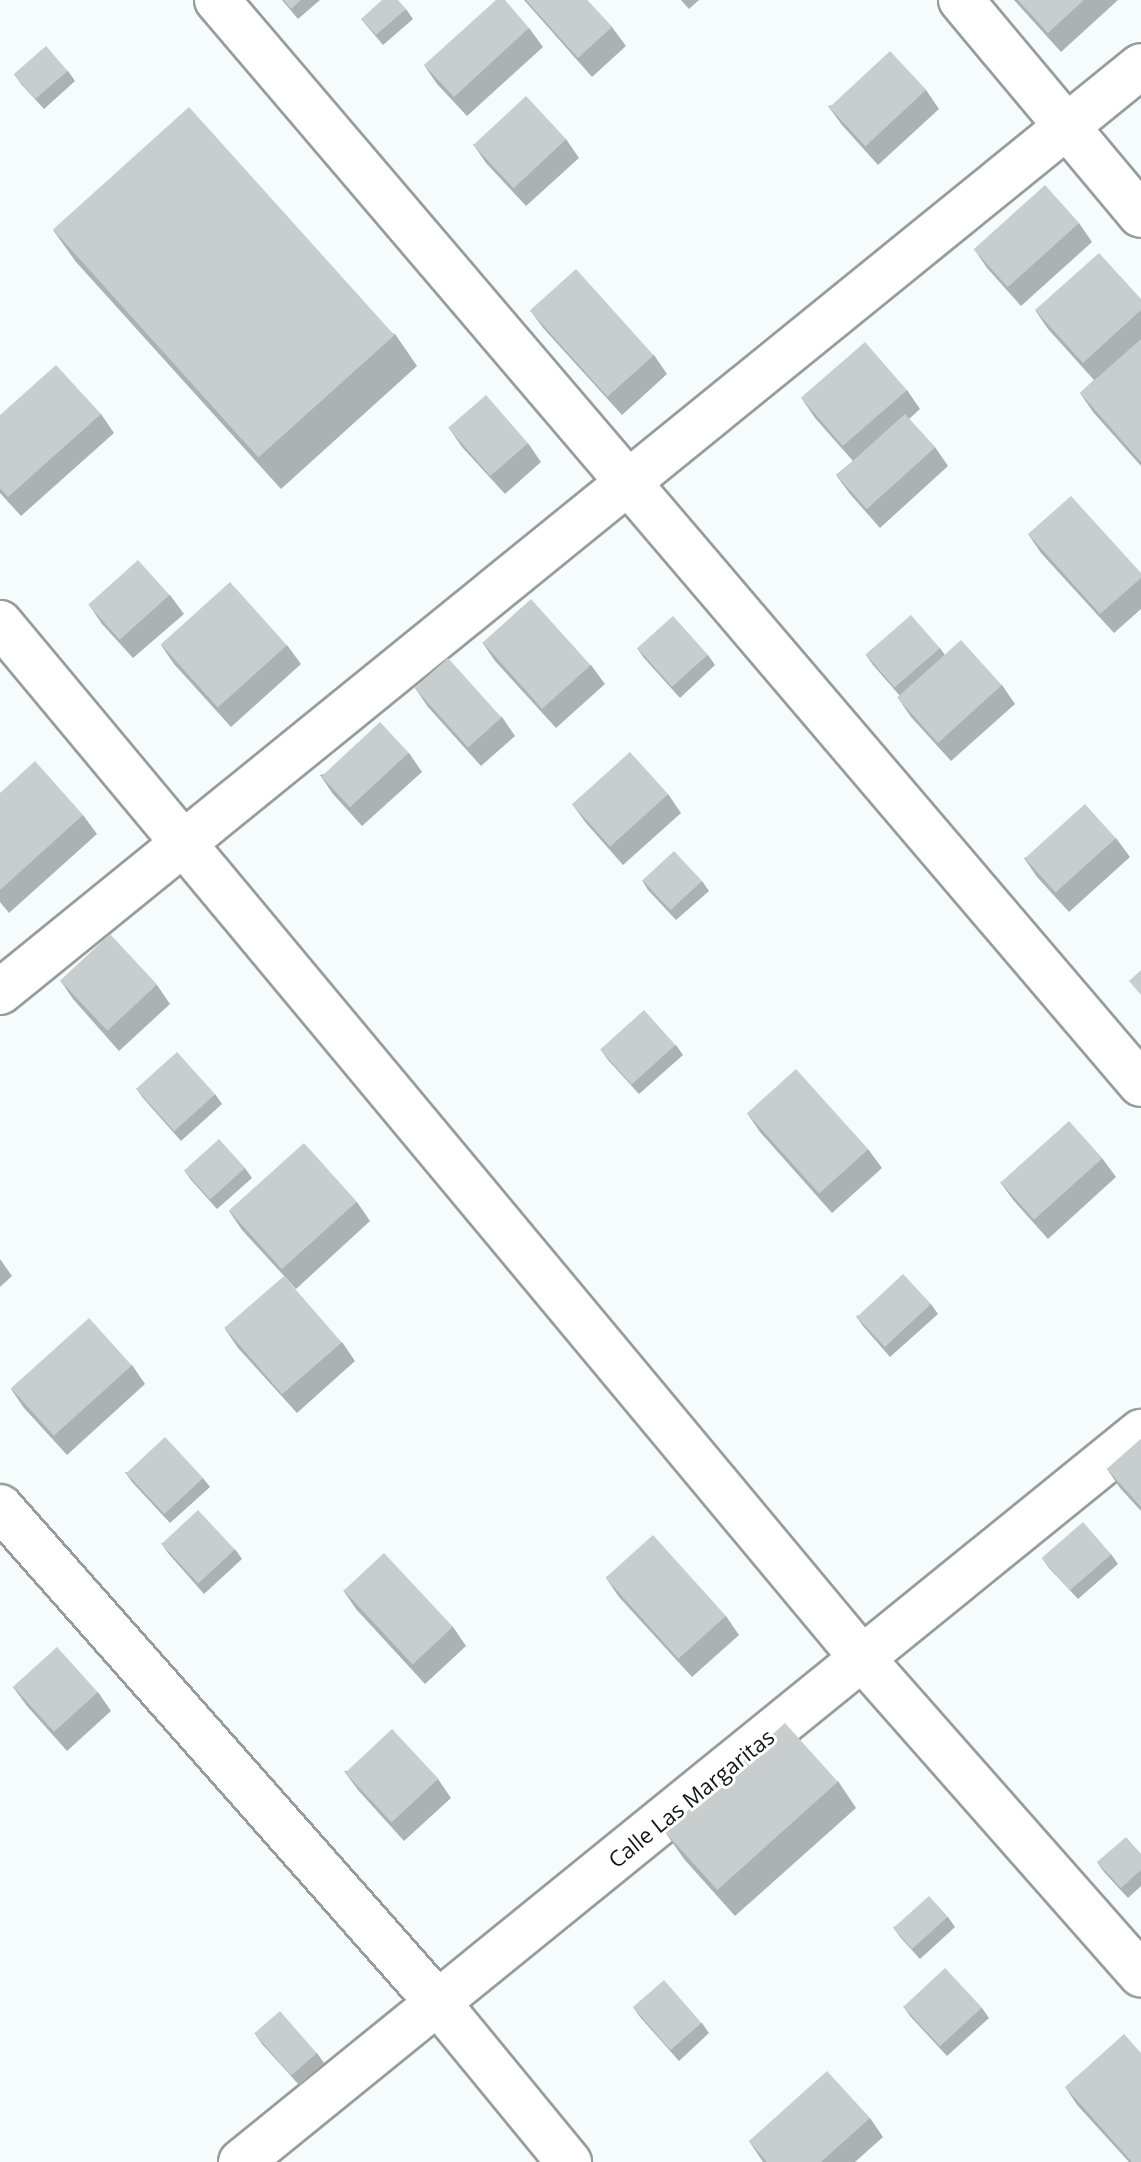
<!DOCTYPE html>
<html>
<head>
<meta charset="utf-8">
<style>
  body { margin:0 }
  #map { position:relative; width:1141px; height:2162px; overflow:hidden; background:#f6fcfc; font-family:"Open Sans",sans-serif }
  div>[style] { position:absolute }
  .roads { filter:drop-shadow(2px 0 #979d9d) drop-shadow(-2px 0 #979d9d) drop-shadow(0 2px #979d9d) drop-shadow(0 -2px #979d9d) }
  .street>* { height:44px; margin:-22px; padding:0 22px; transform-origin:22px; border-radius:22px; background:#fff }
  .secondary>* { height:44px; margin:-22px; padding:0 22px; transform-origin:22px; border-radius:22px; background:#fff }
  .wall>* { inset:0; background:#acb1b1 }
  .building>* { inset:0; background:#c8cece; transform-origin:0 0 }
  span { translate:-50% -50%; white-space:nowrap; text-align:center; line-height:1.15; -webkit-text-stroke:6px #fff; paint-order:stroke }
  .street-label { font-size:22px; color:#121415 }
</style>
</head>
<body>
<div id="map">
  <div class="roads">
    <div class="street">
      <i style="left:217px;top:0;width:1424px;rotate:49.56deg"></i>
      <i style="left:961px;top:0;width:280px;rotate:50.1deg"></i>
      <i style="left:0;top:623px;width:1347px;rotate:50.21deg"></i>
      <i style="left:862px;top:1658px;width:422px;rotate:48.6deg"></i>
      <i style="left:0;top:1507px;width:663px;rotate:48.55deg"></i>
      <i style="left:439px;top:2004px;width:205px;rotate:50.6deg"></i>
      <i style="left:241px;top:2162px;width:1159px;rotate:-39.05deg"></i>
    </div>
    <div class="secondary">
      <i style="left:0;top:992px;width:1469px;rotate:-39.06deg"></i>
    </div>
  </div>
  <div class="wall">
    <i style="clip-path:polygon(282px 0,320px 0,298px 19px)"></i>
    <i style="clip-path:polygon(524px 0,587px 0,612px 27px,626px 46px,592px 77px)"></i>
    <i style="clip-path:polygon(681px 0,699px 0,689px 9px)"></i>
    <i style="clip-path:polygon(1014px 0,1118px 0,1061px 52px)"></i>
    <i style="clip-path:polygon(406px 9px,413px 19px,383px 45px,361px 19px)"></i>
    <i style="clip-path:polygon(529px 28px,543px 47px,467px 116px,437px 84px,424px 65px)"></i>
    <i style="clip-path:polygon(68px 71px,75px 81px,44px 109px,21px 84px,14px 74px)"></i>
    <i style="clip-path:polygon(926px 90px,939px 109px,878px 165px,842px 125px,828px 106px)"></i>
    <i style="clip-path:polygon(566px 139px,579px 158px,526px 206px,486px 163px,473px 144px)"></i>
    <i style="clip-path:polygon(1079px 223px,1092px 242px,1021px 306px,987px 268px,974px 249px)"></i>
    <i style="clip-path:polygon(53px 230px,395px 334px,417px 366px,281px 489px,76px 262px)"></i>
    <i style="clip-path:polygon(1141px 299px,1141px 466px,1093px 412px,1080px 393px,1094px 380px,1048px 329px,1035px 310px)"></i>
    <i style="clip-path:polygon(530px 310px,654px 355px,667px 374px,622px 415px,544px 329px)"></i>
    <i style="clip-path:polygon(907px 390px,920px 409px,909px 419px,935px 447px,948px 466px,880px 528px,850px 494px,836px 475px,853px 461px,815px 418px,802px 399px)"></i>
    <i style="clip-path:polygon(101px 414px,114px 433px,21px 516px,0 493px,0 415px)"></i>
    <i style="clip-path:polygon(449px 428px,528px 443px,541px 462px,505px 494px,462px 447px)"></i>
    <i style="clip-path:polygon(1028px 534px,1141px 573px,1141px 609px,1114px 633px,1041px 553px)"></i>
    <i style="clip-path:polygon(170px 595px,184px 614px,133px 658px,102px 624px,89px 605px)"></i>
    <i style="clip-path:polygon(482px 642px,591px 665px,605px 684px,556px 728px,495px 661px)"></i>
    <i style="clip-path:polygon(161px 645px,287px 645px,301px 664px,231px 727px,174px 664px)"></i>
    <i style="clip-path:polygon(637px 648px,708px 655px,715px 665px,680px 698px,644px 658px)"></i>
    <i style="clip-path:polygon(940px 648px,945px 655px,1002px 685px,1015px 704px,951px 761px,911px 717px,898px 698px,900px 696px,873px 665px,866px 655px)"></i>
    <i style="clip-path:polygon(415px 688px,502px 717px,515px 736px,481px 766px,428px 707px)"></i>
    <i style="clip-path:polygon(409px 753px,422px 772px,362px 826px,333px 794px,320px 775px)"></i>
    <i style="clip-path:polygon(0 793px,83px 815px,97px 834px,9px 913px,0 902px)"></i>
    <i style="clip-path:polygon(668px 794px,681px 813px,623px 865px,586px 823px,572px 804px)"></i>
    <i style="clip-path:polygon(1116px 838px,1130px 857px,1069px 912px,1037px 877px,1024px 858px)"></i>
    <i style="clip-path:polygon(642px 880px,702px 881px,709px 891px,676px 920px,648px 890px)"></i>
    <i style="clip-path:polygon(60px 980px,157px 985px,170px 1004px,119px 1051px,73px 999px)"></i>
    <i style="clip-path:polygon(676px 1045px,683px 1055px,639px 1094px,608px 1060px,601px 1050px)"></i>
    <i style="clip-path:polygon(136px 1088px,215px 1094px,222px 1104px,181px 1141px,143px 1098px)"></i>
    <i style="clip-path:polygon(747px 1113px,868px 1149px,882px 1168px,832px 1213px,760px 1132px)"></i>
    <i style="clip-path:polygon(1102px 1158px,1116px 1177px,1048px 1239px,1014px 1201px,1000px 1182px)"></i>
    <i style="clip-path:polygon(245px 1168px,252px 1178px,217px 1209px,191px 1180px,184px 1170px)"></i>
    <i style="clip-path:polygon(357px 1202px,370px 1221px,296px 1289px,242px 1230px,229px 1211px)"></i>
    <i style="clip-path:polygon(0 1259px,12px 1276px,0 1287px)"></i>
    <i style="clip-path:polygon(931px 1304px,938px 1314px,890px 1357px,863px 1326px,856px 1316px)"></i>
    <i style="clip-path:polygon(225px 1329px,342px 1342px,355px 1361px,297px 1413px,238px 1348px)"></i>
    <i style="clip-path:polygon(132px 1365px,145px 1384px,67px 1455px,24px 1408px,11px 1389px)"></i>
    <i style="clip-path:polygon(1141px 1439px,1141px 1511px,1120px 1488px,1107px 1469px)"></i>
    <i style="clip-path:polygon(125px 1472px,203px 1478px,210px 1487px,170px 1523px,132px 1482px)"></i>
    <i style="clip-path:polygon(161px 1543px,235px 1549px,242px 1559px,204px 1594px,168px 1553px)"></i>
    <i style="clip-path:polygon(1111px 1554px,1118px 1564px,1078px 1599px,1049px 1568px,1042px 1558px)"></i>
    <i style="clip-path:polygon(606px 1578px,726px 1616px,739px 1635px,692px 1677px,619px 1597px)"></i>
    <i style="clip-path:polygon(343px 1590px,453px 1627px,466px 1646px,425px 1684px,356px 1609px)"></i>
    <i style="clip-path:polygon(13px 1687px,98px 1692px,111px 1711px,67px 1751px,27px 1706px)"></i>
    <i style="clip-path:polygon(344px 1771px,438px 1779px,451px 1798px,404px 1841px,358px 1790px)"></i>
    <i style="clip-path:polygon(838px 1781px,856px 1808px,735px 1916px,684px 1859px,665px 1832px)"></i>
    <i style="clip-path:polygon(1141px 1854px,1141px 1886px,1128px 1898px,1104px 1872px,1097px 1862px)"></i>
    <i style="clip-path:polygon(948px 1917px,955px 1927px,920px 1959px,900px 1937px,893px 1927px)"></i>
    <i style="clip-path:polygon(903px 2006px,982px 2008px,989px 2018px,947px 2056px,910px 2016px)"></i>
    <i style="clip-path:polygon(633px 2007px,702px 2023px,709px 2033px,679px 2061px,640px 2017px)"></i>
    <i style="clip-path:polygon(255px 2034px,317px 2053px,324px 2063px,299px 2085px,262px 2044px)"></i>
    <i style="clip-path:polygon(1065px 2087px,1141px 2162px,1129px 2162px,1078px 2106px)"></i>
    <i style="clip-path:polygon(870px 2118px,883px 2137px,855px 2162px,763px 2162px,749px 2141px)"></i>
  </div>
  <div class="building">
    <i style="clip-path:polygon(284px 0,301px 0,291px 9px)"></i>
    <i style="clip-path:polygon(382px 0,398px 0,406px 9px,376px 35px,361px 19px)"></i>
    <i style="clip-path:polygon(496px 0,505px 0,529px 28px,454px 97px,424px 65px)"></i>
    <i style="clip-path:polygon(526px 0,587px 0,612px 27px,578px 58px)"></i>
    <i style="clip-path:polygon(1018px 0,1084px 0,1048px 33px)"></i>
    <i style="left:46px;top:46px;width:33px;height:43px;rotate:49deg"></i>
    <i style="left:890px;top:51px;width:53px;height:83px;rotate:47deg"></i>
    <i style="left:526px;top:96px;width:59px;height:72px;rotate:47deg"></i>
    <i style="left:189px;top:107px;width:307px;height:183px;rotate:48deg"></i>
    <i style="left:1045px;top:185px;width:51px;height:96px;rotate:48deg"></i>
    <i style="clip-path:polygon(1099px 253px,1141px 299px,1141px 310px,1083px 363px,1035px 310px)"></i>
    <i style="left:576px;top:269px;width:116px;height:62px;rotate:48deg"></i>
    <i style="clip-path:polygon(1141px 339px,1141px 462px,1080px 393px)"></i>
    <i style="left:865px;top:342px;width:64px;height:85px;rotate:49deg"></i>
    <i style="clip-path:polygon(56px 365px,101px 414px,8px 497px,0 488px,0 415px)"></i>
    <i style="left:486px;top:395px;width:64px;height:50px;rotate:49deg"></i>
    <i style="left:905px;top:414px;width:45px;height:92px;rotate:48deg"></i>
    <i style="clip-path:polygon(1071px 496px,1141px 573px,1141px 578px,1100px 614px,1028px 534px)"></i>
    <i style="left:138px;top:560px;width:47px;height:67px;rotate:48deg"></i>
    <i style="left:230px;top:582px;width:85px;height:93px;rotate:48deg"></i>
    <i style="left:531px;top:599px;width:89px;height:65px;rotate:48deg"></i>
    <i style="left:911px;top:615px;width:44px;height:60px;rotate:49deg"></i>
    <i style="left:673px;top:616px;width:52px;height:48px;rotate:48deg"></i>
    <i style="left:961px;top:640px;width:61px;height:86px;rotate:48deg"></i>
    <i style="left:448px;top:658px;width:80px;height:45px;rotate:48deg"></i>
    <i style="left:380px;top:722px;width:42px;height:80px;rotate:47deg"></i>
    <i style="left:630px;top:752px;width:57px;height:78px;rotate:48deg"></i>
    <i style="clip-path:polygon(35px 761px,83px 815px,0 890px,0 793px)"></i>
    <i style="left:1085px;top:804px;width:46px;height:81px;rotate:48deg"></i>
    <i style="left:674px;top:851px;width:41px;height:43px;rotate:47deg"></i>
    <i style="left:110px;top:934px;width:69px;height:68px;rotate:47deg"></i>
    <i style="clip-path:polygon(1141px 970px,1141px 995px,1129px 981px)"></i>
    <i style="left:644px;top:1010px;width:47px;height:59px;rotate:48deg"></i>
    <i style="left:177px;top:1052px;width:57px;height:55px;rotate:48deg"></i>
    <i style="left:796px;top:1069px;width:108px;height:66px;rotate:48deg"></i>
    <i style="left:1069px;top:1121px;width:50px;height:92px;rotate:48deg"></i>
    <i style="left:219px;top:1139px;width:39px;height:47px;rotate:48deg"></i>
    <i style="left:304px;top:1143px;width:79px;height:101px;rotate:48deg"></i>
    <i style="left:903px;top:1274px;width:41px;height:63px;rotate:47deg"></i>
    <i style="left:284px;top:1276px;width:88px;height:79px;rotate:49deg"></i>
    <i style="left:89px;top:1318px;width:64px;height:105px;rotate:48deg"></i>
    <i style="left:165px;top:1437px;width:56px;height:53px;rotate:47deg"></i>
    <i style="clip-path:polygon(1141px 1439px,1141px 1507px,1107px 1469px)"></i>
    <i style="left:198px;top:1510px;width:54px;height:50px;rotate:47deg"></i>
    <i style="left:1083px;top:1522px;width:43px;height:55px;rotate:49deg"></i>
    <i style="left:653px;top:1535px;width:109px;height:64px;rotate:48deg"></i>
    <i style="left:384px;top:1553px;width:101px;height:55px;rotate:47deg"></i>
    <i style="left:57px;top:1647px;width:61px;height:59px;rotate:48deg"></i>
    <i style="left:785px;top:1723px;width:79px;height:162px;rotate:48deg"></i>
    <i style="left:392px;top:1729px;width:68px;height:64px;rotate:47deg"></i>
    <i style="clip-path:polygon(1126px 1837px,1141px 1854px,1141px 1870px,1121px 1888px,1097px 1862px)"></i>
    <i style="left:929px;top:1896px;width:28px;height:48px;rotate:48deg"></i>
    <i style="left:945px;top:1968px;width:54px;height:57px;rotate:47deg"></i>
    <i style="left:664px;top:1980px;width:57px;height:41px;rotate:49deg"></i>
    <i style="left:280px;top:2011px;width:56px;height:34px;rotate:49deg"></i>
    <i style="clip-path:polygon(1124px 2034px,1141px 2053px,1141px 2162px,1132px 2162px,1065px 2087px)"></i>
    <i style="clip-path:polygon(827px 2071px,870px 2118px,821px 2162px,767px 2162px,749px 2141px)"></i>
  </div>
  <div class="street-label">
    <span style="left:691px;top:1798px;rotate:-39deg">Calle Las Margaritas</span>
  </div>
</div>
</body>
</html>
